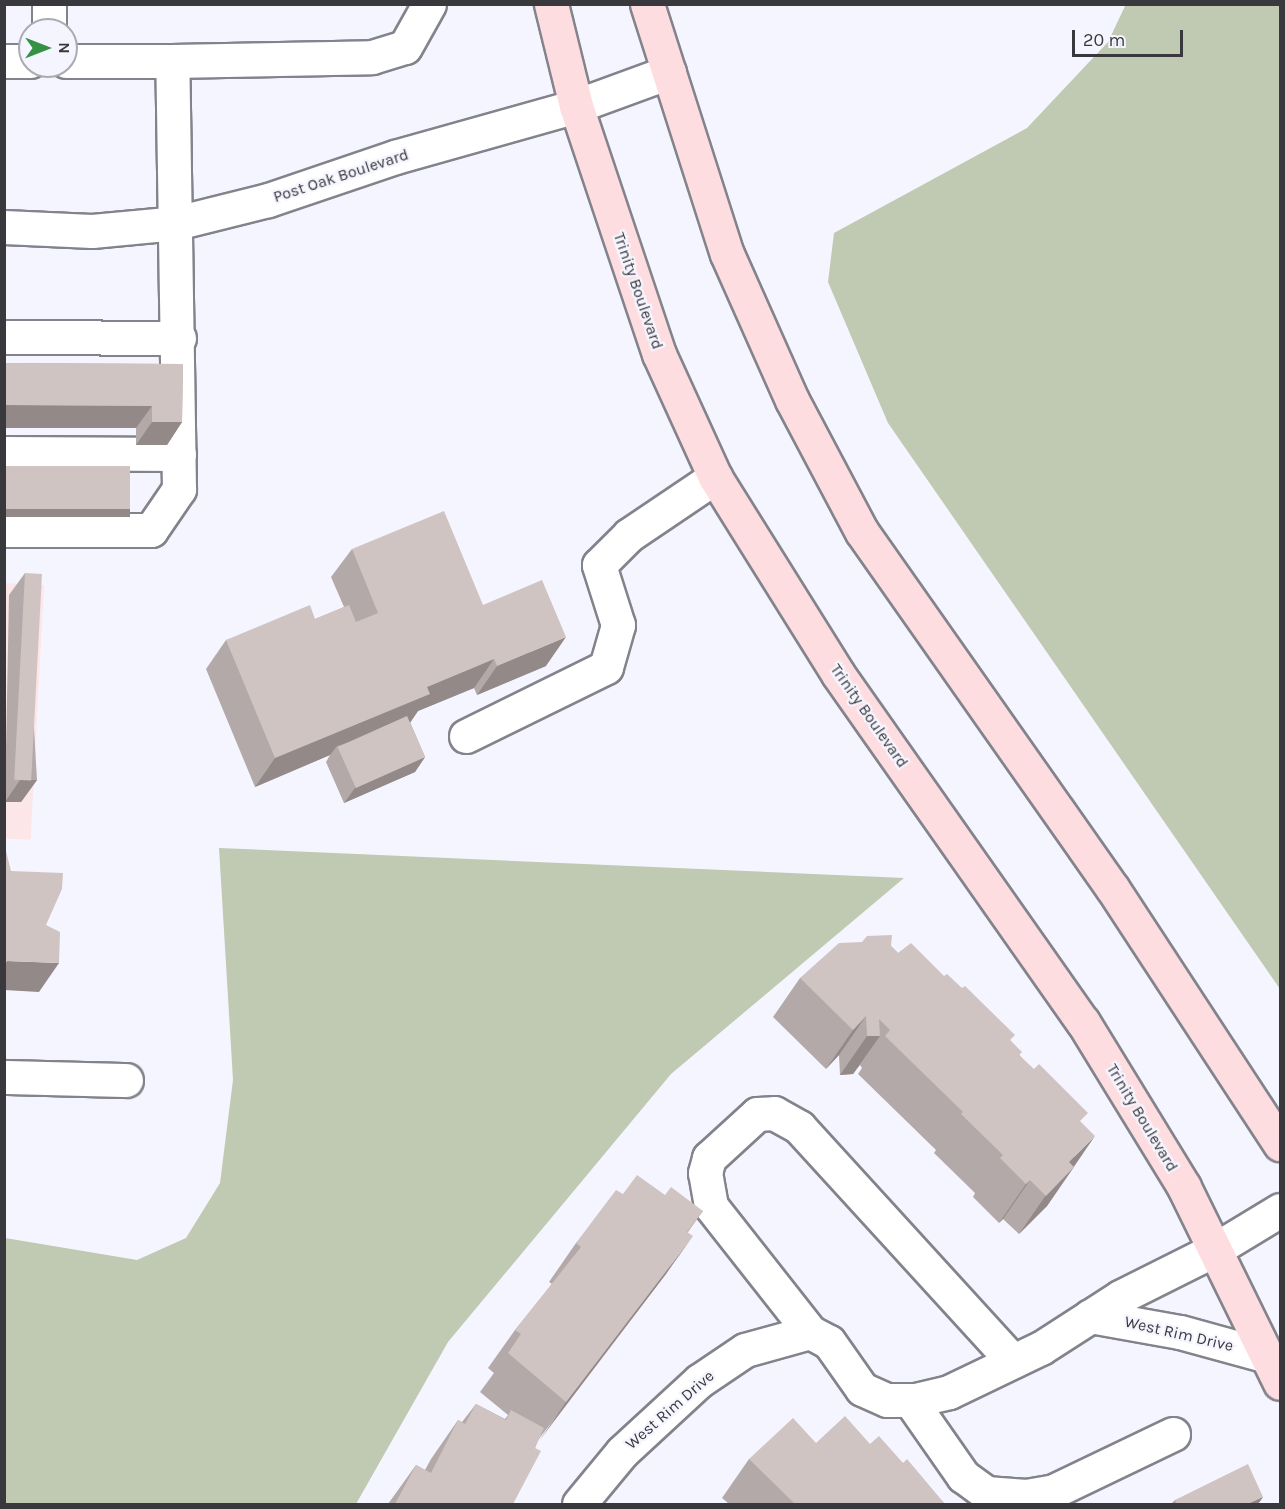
<!DOCTYPE html>
<html>
<head>
<meta charset="utf-8">
<style>
  body { margin:0 }
  #map { position:relative; width:1285px; height:1509px; overflow:hidden; background:#f5f5ff; font-family:Karla,sans-serif }
  div>[style] { position:absolute }
  .commercial>* { inset:0; background:#fce6e7; transform-origin:0 0 }
  .green>* { inset:0; background:#c0c9b2 }
  .roads { filter:drop-shadow(2px 0 #83838c) drop-shadow(-2px 0 #83838c) drop-shadow(0 2px #83838c) drop-shadow(0 -2px #83838c) }
  .minor>* { height:33px; margin:-16.5px; padding:0 16.5px; transform-origin:16.5px; border-radius:16.5px; background:#fff }
  .major>* { height:33px; margin:-16.5px; padding:0 16.5px; transform-origin:16.5px; border-radius:16.5px; background:#fedde0 }
  .wall>* { inset:0; background:#b3a9a8 }
  .shaded-wall>* { inset:0; background:#928988; transform-origin:0 0 }
  .building>* { inset:0; background:#d0c4c3; transform-origin:0 0 }
  span { translate:-50% -50%; white-space:nowrap; text-align:center; line-height:1.15; -webkit-text-stroke:4.5px #f5f5ff; paint-order:stroke }
  .street-label { font-size:16px; color:#39393d }
  .frame { position:absolute; inset:0; border:6px solid #39393d; pointer-events:none }
  .north { position:absolute; left:18px; top:18px; width:60px; height:60px; box-sizing:border-box; background:#f5f5ff; border:2px solid #aaaab1; border-radius:50%; rotate:90deg; font-size:16px; font-weight:700; line-height:24px; text-align:center; color:#39393d }
  .north::after { content:''; display:block; margin:auto; width:21px; height:27px; background:#359143; clip-path:polygon(50% 0,100% 100%,50% 72%,0 100%) }
  .scale { position:absolute; left:1072px; top:30px; width:111px; height:27px; box-sizing:border-box; border:3px solid #39393d; border-top:0; padding-left:8px; font-size:18px; line-height:21px; white-space:nowrap; color:#39393d; -webkit-text-stroke:4px #f5f5ff; paint-order:stroke }
</style>
</head>
<body>
<div id="map">
  <div class="commercial">
    <i style="left:4px;top:583px;width:40px;height:255px;rotate:3deg"></i>
  </div>
  <div class="green">
    <i style="clip-path:polygon(1126px 4px,1280px 5px,1280px 989px,888px 423px,828px 282px,834px 233px,1027px 128px,1108px 42px)"></i>
    <i style="clip-path:polygon(219px 848px,904px 878px,671px 1074px,448px 1342px,356px 1504px,5px 1504px,5px 1238px,137px 1260px,186px 1238px,220px 1183px,233px 1080px)"></i>
  </div>
  <div class="roads">
    <div class="minor">
      <i style="left:49px;top:4px;width:26px;rotate:90deg"></i>
      <i style="left:4px;top:61px;width:26px"></i>
      <i style="left:66px;top:61px;width:106px"></i>
      <i style="left:4px;top:227px;width:88px;rotate:2.6deg"></i>
      <i style="left:92px;top:231px;width:84px;rotate:-5.4deg"></i>
      <i style="left:176px;top:223px;width:95px;rotate:-14deg"></i>
      <i style="left:268px;top:200px;width:134px;rotate:-18.7deg"></i>
      <i style="left:395px;top:157px;width:188px;rotate:-15.7deg"></i>
      <i style="left:576px;top:106px;width:99px;rotate:-20.1deg"></i>
      <i style="left:4px;top:337px;width:175px;rotate:0.3deg"></i>
      <i style="left:4px;top:453px;width:175px;rotate:0.3deg"></i>
      <i style="left:4px;top:530px;width:147px"></i>
      <i style="left:151px;top:530px;width:50px;rotate:-55.7deg"></i>
      <i style="left:179px;top:489px;width:428px;rotate:-90.9deg"></i>
      <i style="left:172px;top:61px;width:200px;rotate:-1.1deg"></i>
      <i style="left:372px;top:57px;width:34px;rotate:-17deg"></i>
      <i style="left:405px;top:47px;width:49px;rotate:-60.8deg"></i>
      <i style="left:466px;top:736px;width:156px;rotate:-26.2deg"></i>
      <i style="left:606px;top:667px;width:44px;rotate:-74.1deg"></i>
      <i style="left:618px;top:625px;width:63px;rotate:-107.6deg"></i>
      <i style="left:599px;top:565px;width:42px;rotate:-45deg"></i>
      <i style="left:629px;top:535px;width:104px;rotate:-34deg"></i>
      <i style="left:4px;top:1077px;width:122px;rotate:1.4deg"></i>
      <i style="left:1090px;top:1316px;width:91px;rotate:10.1deg"></i>
      <i style="left:1180px;top:1332px;width:90px;rotate:15.4deg"></i>
      <i style="left:810px;top:1332px;width:160px;rotate:-128.2deg"></i>
      <i style="left:711px;top:1206px;width:34px;rotate:-100deg"></i>
      <i style="left:705px;top:1173px;width:16px;rotate:-75deg"></i>
      <i style="left:709px;top:1158px;width:65px;rotate:-42.5deg"></i>
      <i style="left:757px;top:1114px;width:17px;rotate:-3deg"></i>
      <i style="left:774px;top:1113px;width:29px;rotate:29deg"></i>
      <i style="left:799px;top:1127px;width:317px;rotate:47.6deg"></i>
      <i style="left:910px;top:1400px;width:93px;rotate:55.1deg"></i>
      <i style="left:963px;top:1476px;width:29px;rotate:36deg"></i>
      <i style="left:986px;top:1493px;width:40px;rotate:4.3deg"></i>
      <i style="left:1026px;top:1496px;width:28px;rotate:-10deg"></i>
      <i style="left:1054px;top:1491px;width:132px;rotate:-25.6deg"></i>
      <i style="left:579px;top:1504px;width:67px;rotate:-50.4deg"></i>
      <i style="left:622px;top:1452px;width:105px;rotate:-42.7deg"></i>
      <i style="left:699px;top:1381px;width:55px;rotate:-34deg"></i>
      <i style="left:745px;top:1350px;width:67px;rotate:-15.5deg"></i>
      <i style="left:810px;top:1332px;width:21px;rotate:28deg"></i>
      <i style="left:829px;top:1342px;width:57px;rotate:54.9deg"></i>
      <i style="left:862px;top:1389px;width:27px;rotate:24deg"></i>
      <i style="left:887px;top:1400px;width:28px"></i>
      <i style="left:915px;top:1400px;width:35px;rotate:-13deg"></i>
      <i style="left:949px;top:1392px;width:102px;rotate:-25.6deg"></i>
      <i style="left:1041px;top:1348px;width:94px;rotate:-32.8deg"></i>
      <i style="left:1120px;top:1297px;width:105px;rotate:-26.6deg"></i>
      <i style="left:1214px;top:1250px;width:77px;rotate:-31.2deg"></i>
    </div>
    <div class="major">
      <i style="left:551px;top:4px;width:105px;rotate:76.2deg"></i>
      <i style="left:576px;top:106px;width:262px;rotate:71.5deg"></i>
      <i style="left:659px;top:354px;width:135px;rotate:65.5deg"></i>
      <i style="left:715px;top:477px;width:232px;rotate:58deg"></i>
      <i style="left:838px;top:674px;width:426px;rotate:54.9deg"></i>
      <i style="left:1083px;top:1022px;width:193px;rotate:58.5deg"></i>
      <i style="left:1184px;top:1187px;width:218px;rotate:63.9deg"></i>
      <i style="left:647px;top:4px;width:262px;rotate:72.3deg"></i>
      <i style="left:727px;top:254px;width:160px;rotate:66deg"></i>
      <i style="left:792px;top:400px;width:149px;rotate:62.1deg"></i>
      <i style="left:862px;top:532px;width:436px;rotate:54.9deg"></i>
      <i style="left:1113px;top:889px;width:305px;rotate:56.8deg"></i>
    </div>
  </div>
  <div class="wall">
    <i style="clip-path:polygon(4px 363px,183px 364px,182px 422px,167px 445px,136px 445px,136px 428px,4px 428px)"></i>
    <i style="clip-path:polygon(352px 549px,483px 605px,546px 666px,477px 695px,474px 688px,418px 711px,410px 722px,425px 757px,415px 772px,344px 803px,326px 762px,330px 755px,255px 787px,206px 669px,226px 640px,315px 619px,344px 607px,331px 577px)"></i>
    <i style="clip-path:polygon(25px 573px,37px 780px,21px 802px,5px 802px,9px 595px)"></i>
    <i style="clip-path:polygon(891px 946px,898px 953px,1011px 1041px,1020px 1056px,1081px 1123px,1073px 1166px,1074px 1167px,1047px 1206px,1019px 1234px,1003px 1219px,999px 1223px,973px 1197px,975px 1193px,934px 1153px,936px 1150px,858px 1074px,862px 1068px,860px 1065px,853px 1074px,840px 1075px,839px 1055px,826px 1069px,773px 1017px,800px 978px)"></i>
    <i style="clip-path:polygon(623px 1194px,665px 1195px,703px 1211px,688px 1232px,666px 1274px,538px 1440px,535px 1448px,513px 1504px,388px 1504px,416px 1465px,425px 1470px,431px 1459px,458px 1420px,462px 1422px,476px 1404px,505px 1419px,508px 1415px,480px 1392px,494px 1373px,488px 1368px,515px 1330px,552px 1284px,549px 1282px,576px 1243px)"></i>
    <i style="clip-path:polygon(816px 1443px,870px 1444px,903px 1463px,945px 1504px,729px 1504px,722px 1498px,749px 1459px)"></i>
    <i style="clip-path:polygon(1263px 1497px,1258px 1504px,1171px 1504px,1175px 1500px)"></i>
  </div>
  <div class="shaded-wall">
    <i style="clip-path:polygon(4px 405px,152px 406px,136px 428px,4px 428px)"></i>
    <i style="clip-path:polygon(152px 422px,182px 422px,167px 445px,136px 445px)"></i>
    <i style="left:4px;top:509px;width:126px;height:8px"></i>
    <i style="clip-path:polygon(566px 637px,546px 666px,477px 695px,497px 666px)"></i>
    <i style="clip-path:polygon(494px 659px,474px 688px,418px 711px,410px 723px,337px 746px,330px 755px,255px 787px,275px 758px,427px 687px)"></i>
    <i style="clip-path:polygon(425px 757px,415px 772px,344px 803px,355px 788px)"></i>
    <i style="clip-path:polygon(20px 780px,37px 780px,21px 802px,5px 802px)"></i>
    <i style="clip-path:polygon(7px 961px,59px 963px,39px 992px,4px 990px,4px 965px)"></i>
    <i style="clip-path:polygon(866px 1016px,839px 1055px,826px 1069px,853px 1030px)"></i>
    <i style="clip-path:polygon(867px 1036px,880px 1036px,853px 1074px,840px 1075px)"></i>
    <i style="clip-path:polygon(1095px 1136px,1047px 1206px,1019px 1234px,1069px 1162px)"></i>
    <i style="clip-path:polygon(1030px 1180px,1003px 1219px,999px 1223px,1026px 1184px)"></i>
    <i style="clip-path:polygon(693px 1236px,666px 1274px,539px 1441px,566px 1402px)"></i>
    <i style="clip-path:polygon(1263px 1497px,1258px 1504px,1249px 1504px,1250px 1503px)"></i>
  </div>
  <div class="building">
    <i style="clip-path:polygon(4px 363px,183px 364px,182px 422px,152px 422px,152px 406px,4px 405px)"></i>
    <i style="left:4px;top:466px;width:126px;height:43px"></i>
    <i style="clip-path:polygon(444px 511px,483px 605px,542px 580px,566px 637px,497px 666px,494px 659px,427px 687px,430px 694px,275px 758px,226px 640px,310px 605px,315px 619px,349px 605px,356px 622px,378px 613px,352px 549px)"></i>
    <i style="left:25px;top:573px;width:17px;height:207px;rotate:3deg"></i>
    <i style="left:407px;top:716px;width:45px;height:76px;rotate:66deg"></i>
    <i style="clip-path:polygon(4px 851px,6px 851px,11px 871px,63px 873px,62px 889px,46px 925px,60px 932px,59px 963px,7px 961px,4px 966px)"></i>
    <i style="clip-path:polygon(892px 935px,891px 946px,898px 953px,911px 943px,944px 976px,947px 974px,962px 988px,965px 986px,1015px 1035px,1010px 1040px,1022px 1052px,1019px 1055px,1034px 1069px,1039px 1064px,1088px 1113px,1080px 1121px,1095px 1136px,1069px 1162px,1074px 1167px,1046px 1196px,1030px 1180px,1026px 1184px,1000px 1158px,1003px 1155px,961px 1114px,963px 1112px,885px 1036px,890px 1030px,879px 1019px,880px 1036px,867px 1036px,866px 1016px,853px 1030px,800px 978px,839px 943px,862px 942px,867px 936px)"></i>
    <i style="clip-path:polygon(637px 1175px,665px 1195px,671px 1187px,703px 1211px,687px 1232px,693px 1236px,566px 1402px,508px 1353px,521px 1334px,515px 1330px,581px 1247px,576px 1243px,616px 1190px,623px 1194px)"></i>
    <i style="clip-path:polygon(476px 1404px,506px 1420px,511px 1410px,544px 1428px,535px 1448px,541px 1451px,513px 1504px,395px 1504px,416px 1465px,431px 1473px,458px 1420px,465px 1424px)"></i>
    <i style="clip-path:polygon(845px 1416px,870px 1444px,879px 1436px,903px 1463px,907px 1459px,945px 1504px,795px 1504px,749px 1459px,793px 1418px,816px 1443px)"></i>
    <i style="clip-path:polygon(1248px 1464px,1263px 1497px,1250px 1503px,1250px 1504px,1177px 1504px,1175px 1500px)"></i>
  </div>
  <div class="street-label">
    <span style="left:341px;top:176px;rotate:-18deg">Post Oak Boulevard</span>
    <span style="left:638px;top:291px;rotate:71deg">Trinity Boulevard</span>
    <span style="left:869px;top:716px;rotate:55deg">Trinity Boulevard</span>
    <span style="left:1142px;top:1118px;rotate:59deg">Trinity Boulevard</span>
    <span style="left:1179px;top:1334px;rotate:13deg">West Rim Drive</span>
    <span style="left:670px;top:1410px;rotate:-41deg">West Rim Drive</span>
  </div>
  <div class="frame"></div>
  <div class="north">N</div>
  <div class="scale">20 m</div>
</div>
</body>
</html>
